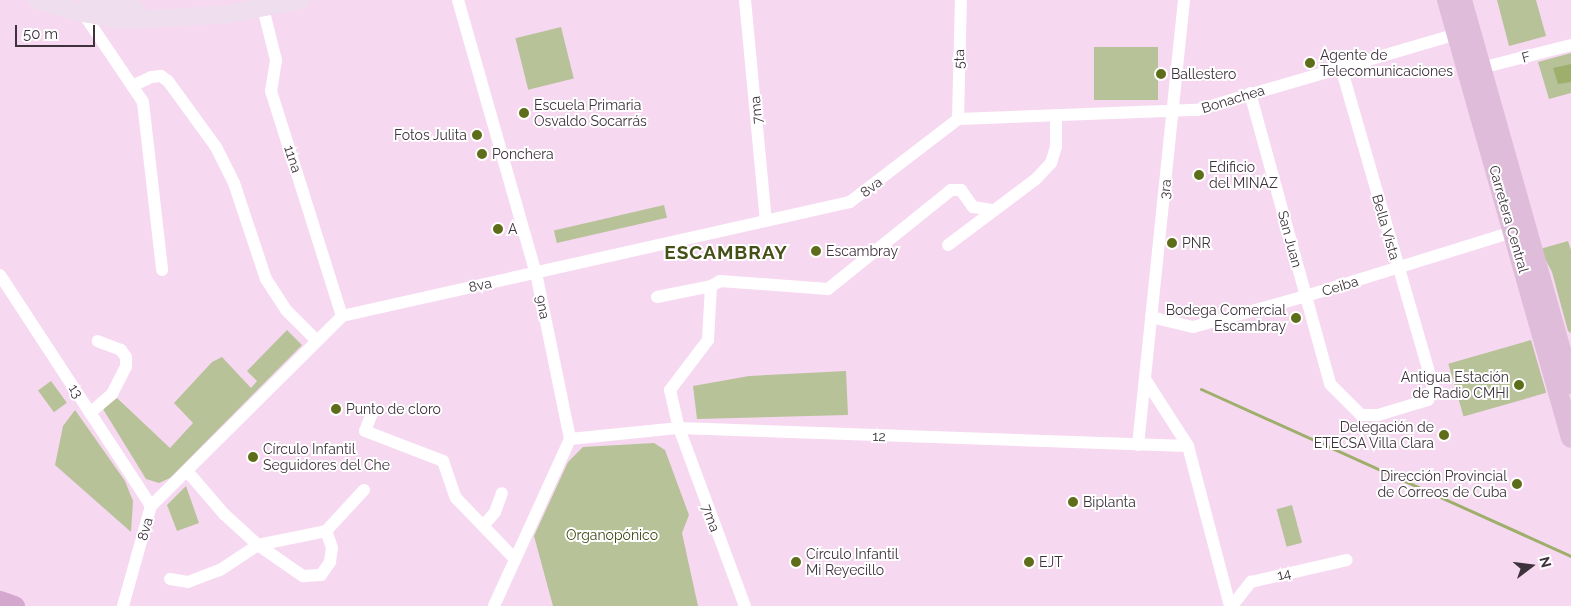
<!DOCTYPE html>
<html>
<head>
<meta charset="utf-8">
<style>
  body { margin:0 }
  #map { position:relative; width:1571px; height:606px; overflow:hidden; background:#f7d8f1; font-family:Raleway,sans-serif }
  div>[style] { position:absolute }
  .green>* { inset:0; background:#b7c299; transform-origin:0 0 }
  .water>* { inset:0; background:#9eaf6c }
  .stream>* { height:3px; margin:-1.5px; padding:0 1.5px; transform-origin:1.5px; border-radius:1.5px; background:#9eaf6c }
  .minor>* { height:12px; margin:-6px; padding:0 6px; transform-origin:6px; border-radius:6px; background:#fff }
  .secondary>* { height:18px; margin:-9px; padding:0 9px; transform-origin:9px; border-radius:9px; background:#efdeed }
  .primary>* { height:20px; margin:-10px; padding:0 10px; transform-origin:10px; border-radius:10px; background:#dfbdda }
  .trunk>* { height:21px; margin:-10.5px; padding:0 10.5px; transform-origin:10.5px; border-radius:10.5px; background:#d4a7ce }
  .dots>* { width:14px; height:14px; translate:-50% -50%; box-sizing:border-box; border:2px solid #fff; border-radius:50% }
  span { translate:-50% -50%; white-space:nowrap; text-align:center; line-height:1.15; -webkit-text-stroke:4px #fff; paint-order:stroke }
  .poi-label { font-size:14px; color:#3e323c }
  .left { translate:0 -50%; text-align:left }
  .right { translate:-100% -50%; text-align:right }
  .street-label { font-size:14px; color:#3e323c }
  .park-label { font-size:14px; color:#3f4918 }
  .district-label { font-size:19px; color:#445018; font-weight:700; letter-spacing:1px }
  .north { position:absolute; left:1506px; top:541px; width:50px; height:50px; -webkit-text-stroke:4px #fff; paint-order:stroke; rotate:75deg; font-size:14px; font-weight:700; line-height:20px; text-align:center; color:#3e323c }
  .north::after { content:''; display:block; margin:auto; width:18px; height:22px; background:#3e323c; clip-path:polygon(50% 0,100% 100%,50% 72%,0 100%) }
  .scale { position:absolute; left:15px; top:25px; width:80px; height:22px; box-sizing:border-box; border:2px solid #3e323c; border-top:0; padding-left:6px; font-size:15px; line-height:18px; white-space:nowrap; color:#3e323c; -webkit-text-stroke:4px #fff; paint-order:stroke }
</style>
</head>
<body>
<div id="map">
  <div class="green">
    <i style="clip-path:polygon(1497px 0,1536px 0,1546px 36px,1509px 46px)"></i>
    <i style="left:561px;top:27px;width:53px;height:47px;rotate:76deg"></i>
    <i style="left:1094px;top:47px;width:64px;height:53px"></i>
    <i style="clip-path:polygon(1571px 53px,1571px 93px,1549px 99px,1538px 62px)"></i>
    <i style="left:664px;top:205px;width:13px;height:113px;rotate:77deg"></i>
    <i style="clip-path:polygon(1568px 241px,1571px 250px,1571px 333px,1568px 331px,1552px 272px,1540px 249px)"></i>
    <i style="clip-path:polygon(287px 330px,302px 345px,170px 478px,159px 483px,146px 479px,103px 409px,117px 398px,170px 448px,193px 423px,174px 403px,212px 362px,222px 357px,251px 388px,257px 381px,247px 371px)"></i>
    <i style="left:1531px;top:340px;width:55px;height:86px;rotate:74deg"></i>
    <i style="clip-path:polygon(846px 371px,848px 415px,697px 419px,693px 386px,749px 376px)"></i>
    <i style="left:51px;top:381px;width:27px;height:16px;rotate:54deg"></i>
    <i style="clip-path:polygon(75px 410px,125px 481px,133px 501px,131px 532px,55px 465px,63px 426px)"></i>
    <i style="clip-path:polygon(654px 443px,665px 450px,689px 515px,682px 533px,698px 606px,553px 606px,534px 536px,568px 462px,583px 447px)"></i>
    <i style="clip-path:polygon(186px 486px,199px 523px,177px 531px,167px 505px)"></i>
    <i style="left:1292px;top:505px;width:39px;height:16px;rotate:75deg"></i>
  </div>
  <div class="water">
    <i style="clip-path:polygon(1571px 64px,1571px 82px,1558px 84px,1553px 68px)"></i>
  </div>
  <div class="stream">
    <i style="left:1201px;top:389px;width:406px;rotate:24.3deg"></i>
  </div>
  <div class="minor">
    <i style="left:261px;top:0;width:62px;rotate:76deg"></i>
    <i style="left:276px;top:60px;width:31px;rotate:99deg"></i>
    <i style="left:271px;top:91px;width:236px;rotate:72.5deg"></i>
    <i style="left:458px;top:0;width:284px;rotate:74.1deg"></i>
    <i style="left:536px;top:273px;width:169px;rotate:78.4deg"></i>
    <i style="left:570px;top:439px;width:183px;rotate:114.5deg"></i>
    <i style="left:745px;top:0;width:222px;rotate:84.6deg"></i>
    <i style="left:83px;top:13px;width:107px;rotate:56deg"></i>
    <i style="left:143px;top:102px;width:169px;rotate:83.5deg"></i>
    <i style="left:1481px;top:68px;width:93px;rotate:-14.3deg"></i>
    <i style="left:132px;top:86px;width:21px;rotate:-25deg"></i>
    <i style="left:151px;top:77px;width:10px;rotate:-6deg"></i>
    <i style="left:161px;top:76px;width:9px;rotate:36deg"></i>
    <i style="left:168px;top:81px;width:82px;rotate:54deg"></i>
    <i style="left:216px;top:147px;width:40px;rotate:63.4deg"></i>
    <i style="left:234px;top:183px;width:101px;rotate:71.6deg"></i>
    <i style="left:266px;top:279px;width:37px;rotate:57deg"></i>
    <i style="left:286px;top:310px;width:44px;rotate:45deg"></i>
    <i style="left:1250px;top:93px;width:302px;rotate:74.6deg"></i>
    <i style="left:1330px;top:384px;width:44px;rotate:45deg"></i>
    <i style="left:1361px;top:415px;width:17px"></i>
    <i style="left:1378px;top:415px;width:52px;rotate:-16.7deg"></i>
    <i style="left:1428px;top:400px;width:15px;rotate:-70deg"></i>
    <i style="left:1433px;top:386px;width:332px;rotate:-106.1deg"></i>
    <i style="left:958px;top:119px;width:239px;rotate:-2.2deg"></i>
    <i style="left:1197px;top:110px;width:277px;rotate:-16.3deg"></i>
    <i style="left:958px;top:119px;width:119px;rotate:-88.6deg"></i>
    <i style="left:948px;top:245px;width:110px;rotate:-36.9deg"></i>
    <i style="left:1036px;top:179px;width:22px;rotate:-47deg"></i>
    <i style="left:1051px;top:163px;width:17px;rotate:-73deg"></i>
    <i style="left:1056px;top:147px;width:32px;rotate:-90deg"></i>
    <i style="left:0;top:275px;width:276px;rotate:56.8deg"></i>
    <i style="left:711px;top:286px;width:54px;rotate:93.2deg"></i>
    <i style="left:708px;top:340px;width:63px;rotate:127.2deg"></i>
    <i style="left:670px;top:390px;width:39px;rotate:77deg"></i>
    <i style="left:679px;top:428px;width:190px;rotate:69.7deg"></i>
    <i style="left:657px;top:297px;width:55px;rotate:-11.5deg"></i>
    <i style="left:711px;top:286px;width:10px;rotate:-29deg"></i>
    <i style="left:720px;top:281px;width:108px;rotate:4.2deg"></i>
    <i style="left:828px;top:289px;width:158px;rotate:-38.8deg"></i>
    <i style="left:951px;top:190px;width:10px"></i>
    <i style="left:961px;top:190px;width:21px;rotate:55deg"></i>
    <i style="left:973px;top:207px;width:20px;rotate:9deg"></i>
    <i style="left:1151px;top:317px;width:43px;rotate:13.4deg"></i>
    <i style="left:1193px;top:327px;width:117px;rotate:-15.3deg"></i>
    <i style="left:1306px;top:296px;width:223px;rotate:-17.2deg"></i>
    <i style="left:1145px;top:379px;width:80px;rotate:57.3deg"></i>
    <i style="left:1188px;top:446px;width:165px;rotate:75.3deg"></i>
    <i style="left:90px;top:413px;width:29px;rotate:-41deg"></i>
    <i style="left:112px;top:394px;width:30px;rotate:-63deg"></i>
    <i style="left:126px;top:367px;width:10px;rotate:-90deg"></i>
    <i style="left:126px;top:357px;width:9px;rotate:-126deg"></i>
    <i style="left:121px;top:350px;width:25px;rotate:-159deg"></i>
    <i style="left:372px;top:413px;width:19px;rotate:111deg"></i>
    <i style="left:365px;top:431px;width:84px;rotate:21deg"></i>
    <i style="left:443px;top:461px;width:39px;rotate:71deg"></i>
    <i style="left:456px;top:498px;width:85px;rotate:46deg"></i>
    <i style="left:570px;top:439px;width:110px;rotate:-5.8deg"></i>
    <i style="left:679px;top:428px;width:509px;rotate:2.03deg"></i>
    <i style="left:1138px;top:445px;width:447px;rotate:-84.1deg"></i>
    <i style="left:187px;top:471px;width:57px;rotate:49.3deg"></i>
    <i style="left:224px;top:514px;width:46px;rotate:42.4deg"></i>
    <i style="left:258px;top:545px;width:55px;rotate:34.6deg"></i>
    <i style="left:303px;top:576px;width:18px;rotate:-3deg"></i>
    <i style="left:321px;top:575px;width:16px;rotate:-55deg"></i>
    <i style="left:330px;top:562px;width:14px;rotate:-82deg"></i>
    <i style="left:332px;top:548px;width:18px;rotate:-109deg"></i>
    <i style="left:483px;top:526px;width:18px;rotate:-49deg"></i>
    <i style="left:495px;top:512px;width:20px;rotate:-70deg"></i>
    <i style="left:170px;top:579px;width:18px;rotate:9deg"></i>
    <i style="left:188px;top:582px;width:34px;rotate:-21deg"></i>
    <i style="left:220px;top:570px;width:45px;rotate:-33.3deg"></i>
    <i style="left:258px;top:545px;width:69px;rotate:-11.6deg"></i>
    <i style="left:326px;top:531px;width:56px;rotate:-47.2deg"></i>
    <i style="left:123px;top:606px;width:104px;rotate:-74.4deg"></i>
    <i style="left:151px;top:506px;width:269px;rotate:-44.8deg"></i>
    <i style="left:342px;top:316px;width:521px;rotate:-12.65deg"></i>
    <i style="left:850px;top:202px;width:136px;rotate:-37.5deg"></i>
    <i style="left:1232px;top:606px;width:31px;rotate:-52deg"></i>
    <i style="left:1251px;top:582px;width:98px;rotate:-12.9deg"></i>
  </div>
  <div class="secondary">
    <i style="left:37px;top:0;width:48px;rotate:15.8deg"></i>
    <i style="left:83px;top:13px;width:39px;rotate:10deg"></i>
    <i style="left:121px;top:20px;width:102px;rotate:-2.8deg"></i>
    <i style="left:223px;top:15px;width:80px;rotate:-10.8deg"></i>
    <i style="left:88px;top:0;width:47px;rotate:9.9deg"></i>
  </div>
  <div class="primary">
    <i style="left:1447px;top:0;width:455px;rotate:74.2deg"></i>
    <i style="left:1462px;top:0;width:399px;rotate:74.2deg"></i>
  </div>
  <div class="trunk">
    <i style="left:0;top:601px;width:15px;rotate:20deg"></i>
  </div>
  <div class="dots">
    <i style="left:1310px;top:63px;background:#5d6d19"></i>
    <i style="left:1161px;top:74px;background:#5d6d19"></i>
    <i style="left:524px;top:113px;background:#5d6d19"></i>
    <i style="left:477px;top:135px;background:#5d6d19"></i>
    <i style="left:482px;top:154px;background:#5d6d19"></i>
    <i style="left:1199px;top:175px;background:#5d6d19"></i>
    <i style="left:498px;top:229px;background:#5d6d19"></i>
    <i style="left:1172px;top:243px;background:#5d6d19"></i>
    <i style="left:816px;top:251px;background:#5d6d19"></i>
    <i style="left:1296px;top:318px;background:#5d6d19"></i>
    <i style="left:1519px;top:385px;background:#5d6d19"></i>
    <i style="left:336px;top:409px;background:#5d6d19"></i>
    <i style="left:1444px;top:435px;background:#5d6d19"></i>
    <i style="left:253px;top:457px;background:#5d6d19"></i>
    <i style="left:1517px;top:484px;background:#5d6d19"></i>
    <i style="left:1073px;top:502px;background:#5d6d19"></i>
    <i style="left:796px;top:562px;background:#5d6d19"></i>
    <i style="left:1029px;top:562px;background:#5d6d19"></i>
  </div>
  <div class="poi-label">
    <span class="left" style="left:1320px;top:63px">Agente de<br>Telecomunicaciones</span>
    <span class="left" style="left:1171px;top:74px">Ballestero</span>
    <span class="left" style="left:534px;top:113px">Escuela Primaria<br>Osvaldo Socarrás</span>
    <span class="right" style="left:467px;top:135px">Fotos Julita</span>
    <span class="left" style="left:492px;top:154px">Ponchera</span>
    <span class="left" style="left:1209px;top:175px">Edificio<br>del MINAZ</span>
    <span class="left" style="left:508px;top:229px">A</span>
    <span class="left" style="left:1182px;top:243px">PNR</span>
    <span class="left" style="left:826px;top:251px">Escambray</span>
    <span class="right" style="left:1286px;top:318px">Bodega Comercial<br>Escambray</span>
    <span class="right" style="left:1509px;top:385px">Antigua Estación<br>de Radio CMHI</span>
    <span class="left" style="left:346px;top:409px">Punto de cloro</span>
    <span class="right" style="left:1434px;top:435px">Delegación de<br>ETECSA Villa Clara</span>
    <span class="left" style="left:263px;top:457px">Círculo Infantil<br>Seguidores del Che</span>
    <span class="right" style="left:1507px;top:484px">Dirección Provincial<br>de Correos de Cuba</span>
    <span class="left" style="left:1083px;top:502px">Biplanta</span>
    <span class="left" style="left:806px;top:562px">Círculo Infantil<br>Mi Reyecillo</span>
    <span class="left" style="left:1039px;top:562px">EJT</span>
  </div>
  <div class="street-label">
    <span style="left:1526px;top:57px;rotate:-15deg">F</span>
    <span style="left:959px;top:59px;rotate:-89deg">5ta</span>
    <span style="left:1233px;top:99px;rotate:-17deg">Bonachea</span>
    <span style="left:756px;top:110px;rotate:-95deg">7ma</span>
    <span style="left:293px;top:159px;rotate:72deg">11na</span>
    <span style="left:871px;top:187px;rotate:-38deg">8va</span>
    <span style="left:1165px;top:189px;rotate:-84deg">3ra</span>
    <span style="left:1509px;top:219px;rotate:74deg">Carretera Central</span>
    <span style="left:1386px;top:227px;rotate:74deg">Bella Vista</span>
    <span style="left:1290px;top:239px;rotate:75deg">San Juan</span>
    <span style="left:480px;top:285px;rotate:-12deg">8va</span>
    <span style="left:1340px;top:286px;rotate:-17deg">Ceiba</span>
    <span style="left:543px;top:307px;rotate:79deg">9na</span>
    <span style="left:76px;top:391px;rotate:57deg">13</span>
    <span style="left:879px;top:436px;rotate:2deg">12</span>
    <span style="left:711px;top:518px;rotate:70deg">7ma</span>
    <span style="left:145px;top:529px;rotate:-74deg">8va</span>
    <span style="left:1284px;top:574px;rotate:-13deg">14</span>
  </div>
  <div class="park-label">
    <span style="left:612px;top:535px">Organopónico</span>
  </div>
  <div class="district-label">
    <span style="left:726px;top:253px">ESCAMBRAY</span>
  </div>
  <div class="north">N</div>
  <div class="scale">50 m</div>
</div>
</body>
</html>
